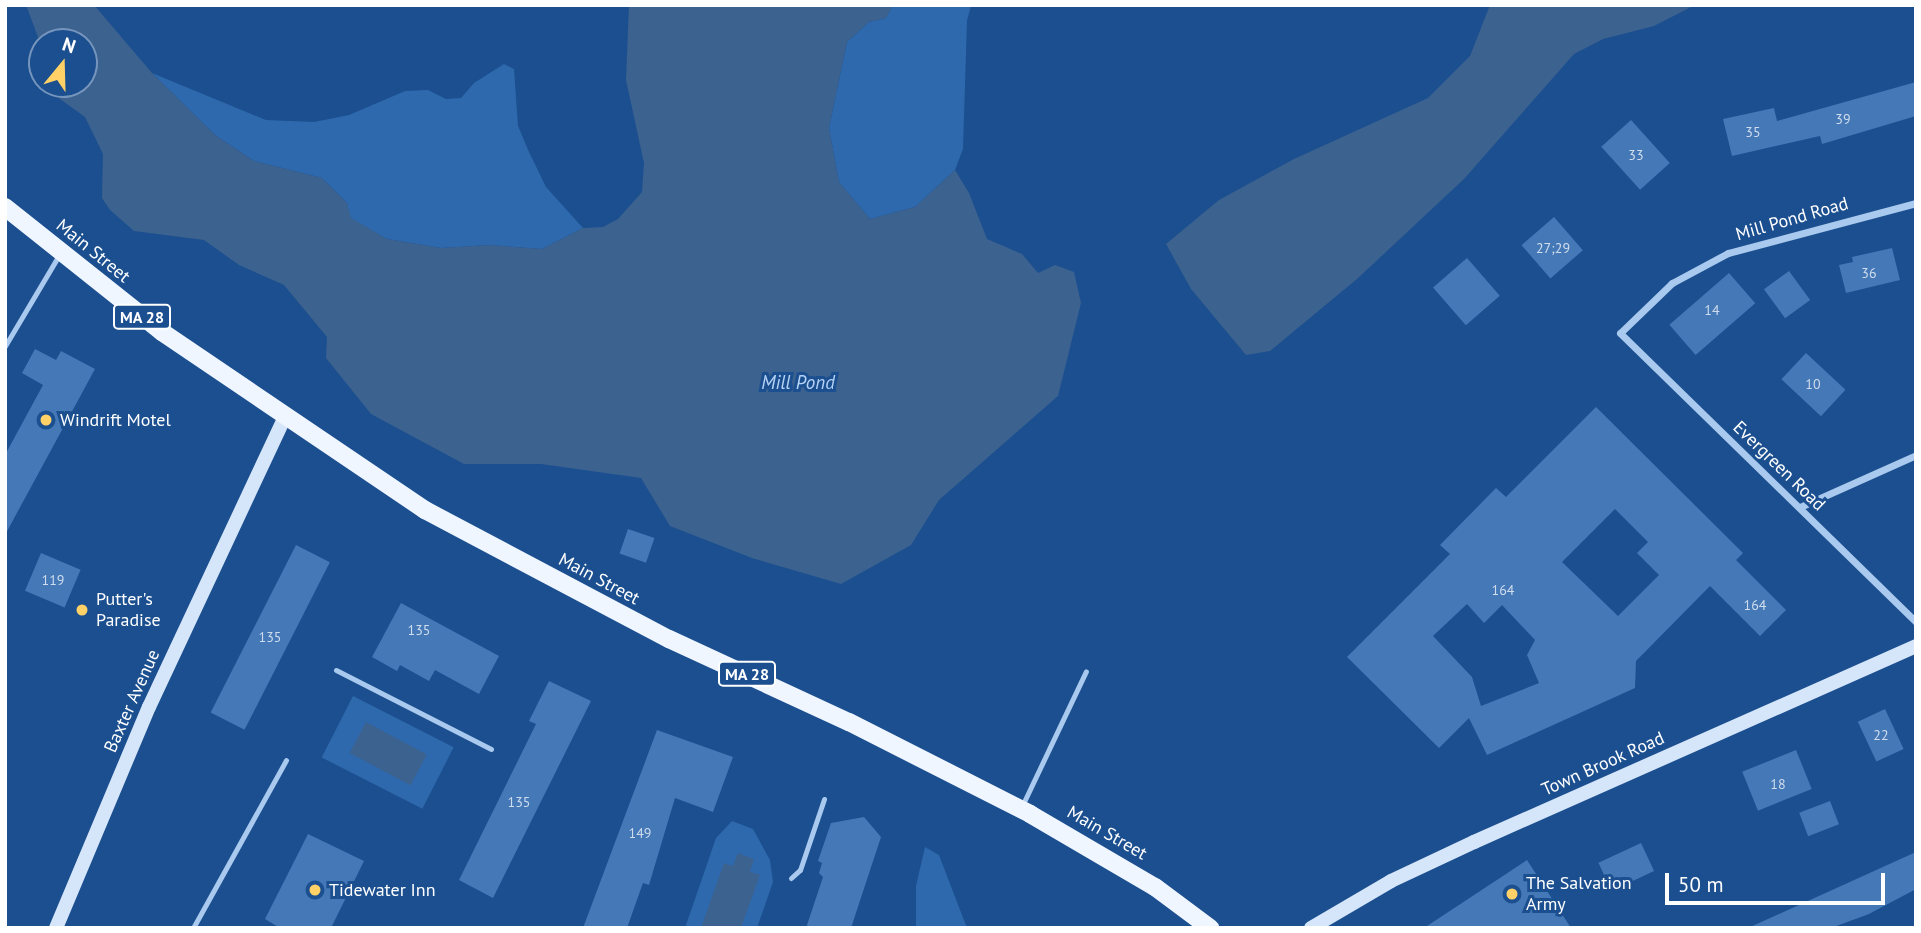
<!DOCTYPE html>
<html>
<head>
<meta charset="utf-8">
<style>
  body { margin:0 }
  #map { position:relative; width:1921px; height:933px; overflow:hidden; background:#1b4f8f; font-family:"PT Sans",sans-serif }
  div>[style] { position:absolute }
  .green>* { inset:0; background:#2e69ad; transform-origin:0 0 }
  .water>* { inset:0; background:#3c6290; transform-origin:0 0 }
  .building>* { inset:0; background:#4478b7; transform-origin:0 0 }
  .lane>* { height:5px; margin:-2.5px; padding:0 2.5px; transform-origin:2.5px; border-radius:2.5px; background:#a9c9ee }
  .street>* { height:7px; margin:-3.5px; padding:0 3.5px; transform-origin:3.5px; border-radius:3.5px; background:#a9c9ee }
  .secondary>* { height:14px; margin:-7px; padding:0 7px; transform-origin:7px; border-radius:7px; background:#d6e6fa }
  .primary>* { height:18px; margin:-9px; padding:0 9px; transform-origin:9px; border-radius:9px; background:#f0f6ff }
  .dots>* { width:19px; height:19px; translate:-50% -50%; box-sizing:border-box; border:4px solid #1b4f8f; border-radius:50% }
  span { translate:-50% -50%; white-space:nowrap; text-align:center; line-height:1.15; -webkit-text-stroke:6px #1b4f8f; paint-order:stroke }
  .number-label { font-size:14px; color:#d0dded }
  .number-label span { -webkit-text-stroke-width:0 }
  .shield-label span { padding:2px 5px; background:#1b4f8f; border:2px solid; border-radius:5px; -webkit-text-stroke-width:0 }
  .shield-label { font-size:16px; color:#fff; font-weight:700 }
  .street-label { font-size:18px; color:#fff }
  .poi-label { font-size:18px; color:#fff }
  .left { translate:0 -50%; text-align:left }
  .water-label { font-size:19px; color:#b5d3f5; font-style:italic }
  .frame { position:absolute; inset:0; border:7px solid #fff; pointer-events:none }
  .north { position:absolute; left:28px; top:28px; width:70px; height:70px; box-sizing:border-box; background:#1b4f8f; border:2px solid #7695bc; border-radius:50%; rotate:19deg; font-size:19px; font-weight:700; line-height:28px; text-align:center; color:#fff }
  .north::after { content:''; display:block; margin:auto; width:24px; height:32px; background:#ffd166; clip-path:polygon(50% 0,100% 100%,50% 72%,0 100%) }
  .scale { position:absolute; left:1665px; top:873px; width:220px; height:32px; box-sizing:border-box; border:4px solid #fff; border-top:0; padding-left:9px; font-size:21px; line-height:24px; white-space:nowrap; color:#fff; -webkit-text-stroke:5px #1b4f8f; paint-order:stroke }
</style>
</head>
<body>
<div id="map">
  <div class="green">
    <i style="clip-path:polygon(893px 5px,971px 5px,967px 21px,963px 149px,955px 170px,915px 207px,870px 219px,839px 182px,829px 128px,847px 42px,869px 22px,886px 18px)"></i>
    <i style="clip-path:polygon(504px 64px,514px 69px,518px 126px,529px 152px,546px 187px,583px 228px,542px 249px,489px 245px,441px 248px,387px 239px,350px 218px,347px 203px,322px 178px,254px 161px,215px 135px,152px 73px,266px 120px,314px 122px,349px 115px,405px 91px,428px 90px,446px 99px,461px 98px,474px 83px)"></i>
    <i style="left:353px;top:696px;width:113px;height:69px;rotate:27deg"></i>
    <i style="clip-path:polygon(732px 821px,753px 829px,770px 860px,773px 882px,757px 928px,685px 928px,716px 838px)"></i>
    <i style="clip-path:polygon(925px 847px,939px 855px,967px 928px,916px 928px,916px 886px)"></i>
  </div>
  <div class="water">
    <i style="clip-path:polygon(26px 5px,94px 5px,152px 73px,215px 135px,254px 161px,322px 178px,347px 203px,351px 218px,387px 239px,441px 248px,489px 245px,542px 249px,583px 228px,603px 227px,618px 219px,642px 192px,644px 163px,626px 80px,629px 5px,893px 5px,886px 18px,869px 22px,847px 42px,829px 128px,839px 182px,870px 219px,915px 207px,955px 170px,969px 193px,987px 239px,1022px 254px,1038px 273px,1055px 265px,1074px 272px,1081px 303px,1058px 396px,939px 500px,911px 545px,841px 584px,752px 558px,670px 526px,641px 478px,541px 464px,464px 464px,371px 414px,326px 358px,327px 337px,284px 285px,239px 265px,204px 240px,134px 231px,110px 210px,102px 198px,103px 154px,85px 117px,60px 99px,55px 84px,84px 84px,84px 42px,42px 42px,42px 48px)"></i>
    <i style="clip-path:polygon(1490px 5px,1695px 5px,1654px 26px,1603px 39px,1574px 54px,1464px 179px,1357px 279px,1270px 351px,1246px 355px,1191px 289px,1166px 244px,1219px 200px,1294px 159px,1428px 98px,1470px 56px)"></i>
    <i style="left:366px;top:722px;width:69px;height:35px;rotate:28deg"></i>
    <i style="clip-path:polygon(738px 853px,754px 859px,750px 872px,760px 875px,741px 928px,701px 928px,724px 863px,733px 866px)"></i>
  </div>
  <div class="building">
    <i style="clip-path:polygon(1916px 82px,1916px 116px,1822px 144px,1820px 136px,1732px 156px,1723px 119px,1774px 108px,1777px 121px)"></i>
    <i style="left:1631px;top:120px;width:58px;height:40px;rotate:48deg"></i>
    <i style="left:1554px;top:217px;width:44px;height:43px;rotate:49deg"></i>
    <i style="clip-path:polygon(1892px 248px,1900px 280px,1846px 293px,1839px 265px,1853px 262px,1852px 257px)"></i>
    <i style="left:1467px;top:258px;width:50px;height:45px;rotate:49deg"></i>
    <i style="left:1789px;top:271px;width:36px;height:31px;rotate:54deg"></i>
    <i style="left:1729px;top:273px;width:40px;height:79px;rotate:49deg"></i>
    <i style="clip-path:polygon(35px 349px,56px 360px,61px 351px,95px 369px,5px 535px,5px 455px,43px 385px,22px 373px)"></i>
    <i style="left:1806px;top:353px;width:54px;height:36px;rotate:43deg"></i>
    <i style="clip-path:polygon(evenodd,1596px 407px,1743px 553px,1736px 560px,1786px 610px,1760px 636px,1710px 586px,1636px 661px,1635px 688px,1487px 755px,1469px 718px,1439px 748px,1347px 657px,1450px 554px,1440px 545px,1496px 488px,1506px 497px,1596px 407px,1615px 509px,1648px 542px,1637px 553px,1659px 575px,1618px 616px,1562px 562px,1615px 509px,1596px 407px,1467px 604px,1484px 623px,1502px 605px,1535px 640px,1527px 655px,1539px 683px,1481px 706px,1472px 677px,1433px 636px,1467px 604px)"></i>
    <i style="left:628px;top:529px;width:28px;height:26px;rotate:19deg"></i>
    <i style="left:296px;top:545px;width:38px;height:188px;rotate:27deg"></i>
    <i style="left:41px;top:553px;width:43px;height:41px;rotate:23deg"></i>
    <i style="clip-path:polygon(401px 603px,499px 656px,479px 694px,435px 670px,429px 681px,400px 665px,397px 671px,372px 657px)"></i>
    <i style="clip-path:polygon(549px 681px,591px 701px,493px 898px,459px 880px,536px 724px,529px 721px)"></i>
    <i style="left:1885px;top:709px;width:44px;height:30px;rotate:65deg"></i>
    <i style="clip-path:polygon(657px 730px,733px 757px,713px 812px,675px 798px,649px 885px,643px 883px,627px 928px,583px 928px)"></i>
    <i style="left:1796px;top:750px;width:42px;height:58px;rotate:68deg"></i>
    <i style="left:1830px;top:801px;width:25px;height:33px;rotate:69deg"></i>
    <i style="clip-path:polygon(864px 817px,881px 837px,851px 928px,806px 928px,823px 877px,819px 873px,822px 863px,818px 861px,831px 823px)"></i>
    <i style="clip-path:polygon(308px 834px,364px 861px,331px 928px,280px 928px,265px 919px)"></i>
    <i style="left:1641px;top:843px;width:31px;height:47px;rotate:65deg"></i>
    <i style="clip-path:polygon(1916px 852px,1916px 889px,1869px 914px,1831px 928px,1748px 928px)"></i>
    <i style="clip-path:polygon(1527px 860px,1571px 928px,1424px 928px)"></i>
  </div>
  <div class="lane">
    <i style="left:5px;top:346px;width:106px;rotate:-59.3deg"></i>
    <i style="left:336px;top:670px;width:174px;rotate:27deg"></i>
    <i style="left:1022px;top:806px;width:149px;rotate:-64.6deg"></i>
    <i style="left:791px;top:878px;width:12px;rotate:-42deg"></i>
    <i style="left:800px;top:870px;width:75px;rotate:-71.3deg"></i>
    <i style="left:193px;top:928px;width:192px;rotate:-61deg"></i>
  </div>
  <div class="street">
    <i style="left:1916px;top:203px;width:195px;rotate:165.1deg"></i>
    <i style="left:1728px;top:253px;width:64px;rotate:151.8deg"></i>
    <i style="left:1672px;top:283px;width:72px;rotate:136.1deg"></i>
    <i style="left:1620px;top:333px;width:414px;rotate:44.3deg"></i>
    <i style="left:1800px;top:507px;width:127px;rotate:-24.1deg"></i>
  </div>
  <div class="secondary">
    <i style="left:56px;top:928px;width:240px;rotate:-67.2deg"></i>
    <i style="left:149px;top:707px;width:320px;rotate:-64.9deg"></i>
    <i style="left:1311px;top:928px;width:93px;rotate:-30.4deg"></i>
    <i style="left:1391px;top:881px;width:92px;rotate:-25.2deg"></i>
    <i style="left:1474px;top:842px;width:484px;rotate:-23.9deg"></i>
  </div>
  <div class="primary">
    <i style="left:5px;top:207px;width:201px;rotate:38.5deg"></i>
    <i style="left:162px;top:332px;width:318px;rotate:34.1deg"></i>
    <i style="left:425px;top:510px;width:276px;rotate:27.9deg"></i>
    <i style="left:669px;top:639px;width:198px;rotate:24.8deg"></i>
    <i style="left:849px;top:722px;width:203px;rotate:26.9deg"></i>
    <i style="left:1030px;top:814px;width:145px;rotate:30.3deg"></i>
    <i style="left:1155px;top:887px;width:69px;rotate:36.7deg"></i>
  </div>
  <div class="dots">
    <i style="left:46px;top:420px;background:#ffd166"></i>
    <i style="left:82px;top:610px;background:#ffd166"></i>
    <i style="left:315px;top:890px;background:#ffd166"></i>
    <i style="left:1512px;top:894px;background:#ffd166"></i>
  </div>
  <div class="number-label">
    <span style="left:1843px;top:119px">39</span>
    <span style="left:1753px;top:132px">35</span>
    <span style="left:1636px;top:155px">33</span>
    <span style="left:1553px;top:248px">27;29</span>
    <span style="left:1869px;top:273px">36</span>
    <span style="left:1712px;top:310px">14</span>
    <span style="left:1813px;top:384px">10</span>
    <span style="left:53px;top:580px">119</span>
    <span style="left:1503px;top:590px">164</span>
    <span style="left:1755px;top:605px">164</span>
    <span style="left:419px;top:630px">135</span>
    <span style="left:270px;top:637px">135</span>
    <span style="left:1881px;top:735px">22</span>
    <span style="left:1778px;top:784px">18</span>
    <span style="left:519px;top:802px">135</span>
    <span style="left:640px;top:833px">149</span>
  </div>
  <div class="shield-label">
    <span style="left:142px;top:317px">MA 28</span>
    <span style="left:747px;top:674px">MA 28</span>
  </div>
  <div class="street-label">
    <span style="left:1792px;top:219px;rotate:-16deg">Mill Pond Road</span>
    <span style="left:93px;top:251px;rotate:39deg">Main Street</span>
    <span style="left:1779px;top:466px;rotate:44deg">Evergreen Road</span>
    <span style="left:599px;top:579px;rotate:28deg">Main Street</span>
    <span style="left:132px;top:701px;rotate:-66deg">Baxter Avenue</span>
    <span style="left:1603px;top:764px;rotate:-24deg">Town Brook Road</span>
    <span style="left:1107px;top:833px;rotate:30deg">Main Street</span>
  </div>
  <div class="poi-label">
    <span class="left" style="left:60px;top:420px">Windrift Motel</span>
    <span class="left" style="left:96px;top:610px">Putter's<br>Paradise</span>
    <span class="left" style="left:1526px;top:894px">The Salvation<br>Army</span>
    <span class="left" style="left:329px;top:890px">Tidewater Inn</span>
  </div>
  <div class="water-label">
    <span style="left:798px;top:383px">Mill Pond</span>
  </div>
  <div class="frame"></div>
  <div class="north">N</div>
  <div class="scale">50 m</div>
</div>
</body>
</html>
